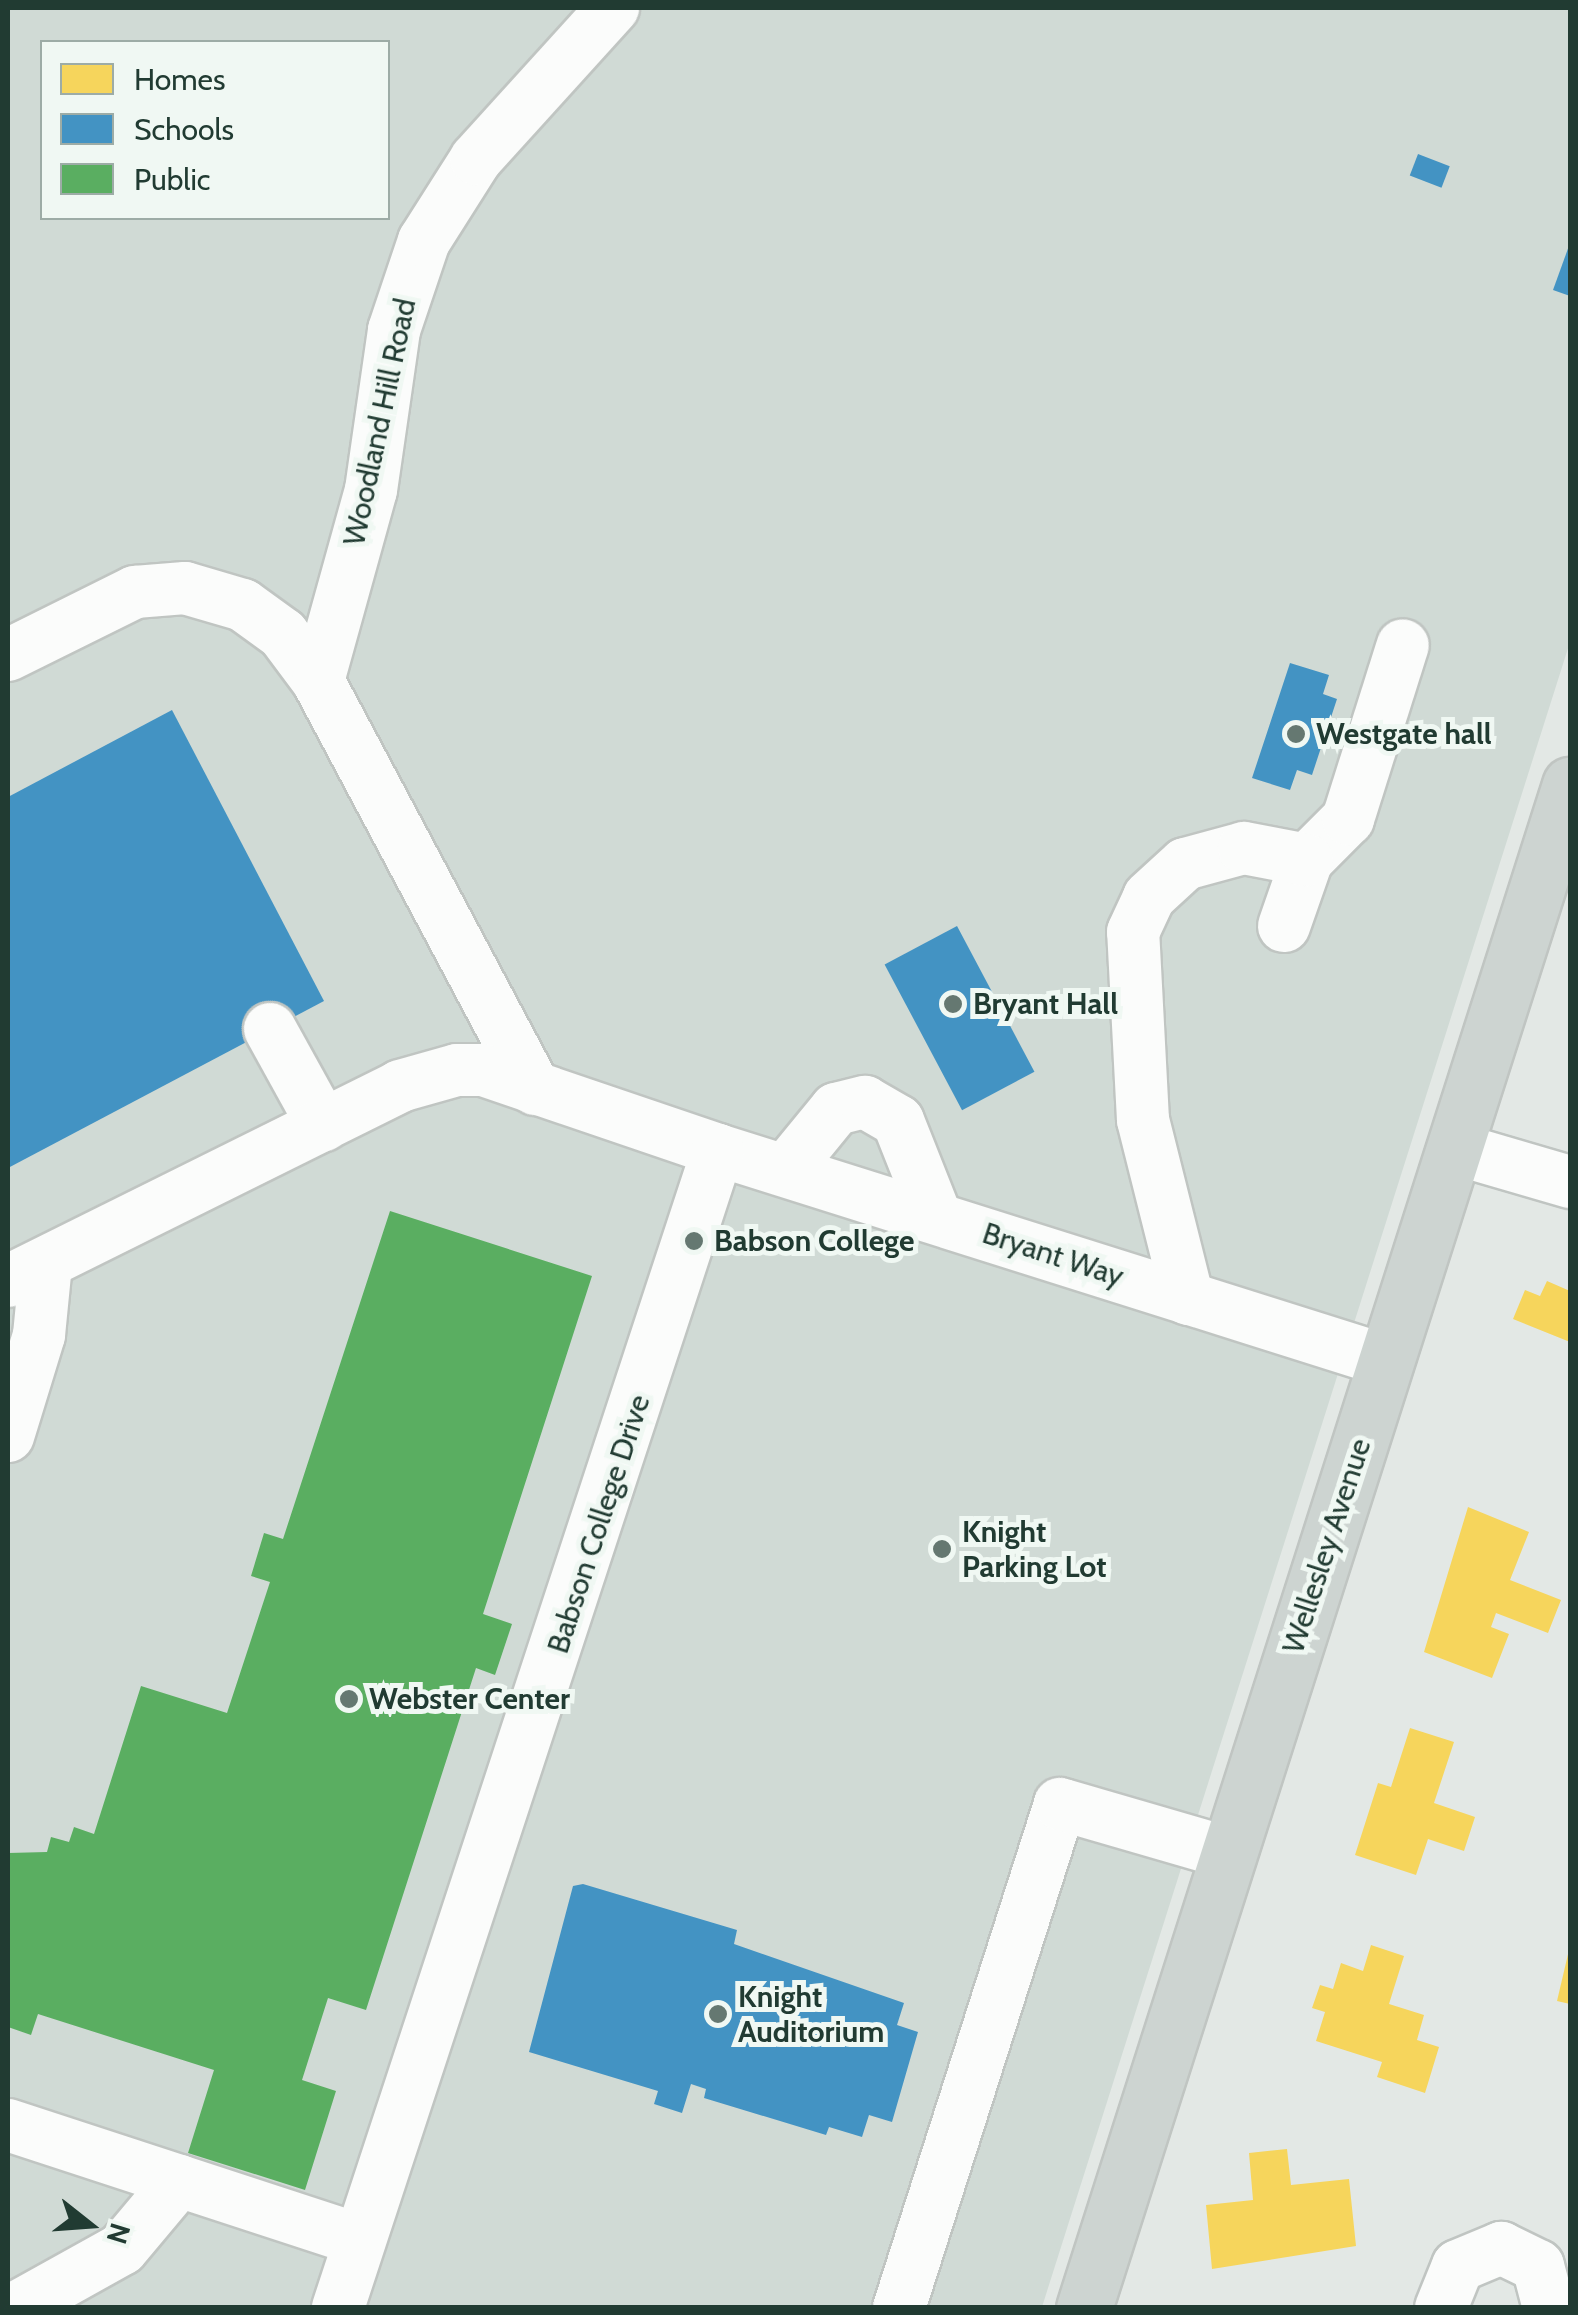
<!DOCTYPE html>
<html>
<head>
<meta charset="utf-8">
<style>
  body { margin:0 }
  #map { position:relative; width:1578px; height:2315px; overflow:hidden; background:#e3e8e5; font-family:Cabin,sans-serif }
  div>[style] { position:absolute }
  .built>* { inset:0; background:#d0dad5 }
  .homes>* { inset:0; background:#f6d55c }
  .schools>* { inset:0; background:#4393c3; transform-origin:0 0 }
  .public>* { inset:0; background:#5aae61 }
  .roads { filter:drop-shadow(2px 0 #c0c5c2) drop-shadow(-2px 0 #c0c5c2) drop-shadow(0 2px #c0c5c2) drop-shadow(0 -2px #c0c5c2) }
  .minor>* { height:52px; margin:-26px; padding:0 26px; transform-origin:26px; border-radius:26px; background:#fbfcfb }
  .major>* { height:55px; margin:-27.5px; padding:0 27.5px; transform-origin:27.5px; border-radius:27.5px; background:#cdd4d1 }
  .dots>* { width:28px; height:28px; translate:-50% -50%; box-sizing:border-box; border:5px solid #f0f8f3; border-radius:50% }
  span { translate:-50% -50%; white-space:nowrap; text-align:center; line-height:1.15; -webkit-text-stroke:10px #f0f8f3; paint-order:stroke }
  .street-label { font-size:30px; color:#213b32 }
  .poi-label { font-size:30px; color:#213b32; font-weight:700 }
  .left { translate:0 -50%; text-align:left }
  .frame { position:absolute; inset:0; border:10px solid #213b32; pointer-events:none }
  .legend { position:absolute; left:40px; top:40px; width:350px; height:180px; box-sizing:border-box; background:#f0f8f3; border:2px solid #9daca6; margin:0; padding:12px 18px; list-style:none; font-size:30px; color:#213b32 }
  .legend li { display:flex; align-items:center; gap:20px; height:50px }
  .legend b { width:50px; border:2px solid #9daca6 }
  .north { position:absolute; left:40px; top:2175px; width:100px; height:100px; -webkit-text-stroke:8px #f0f8f3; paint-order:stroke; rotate:107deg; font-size:28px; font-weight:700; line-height:40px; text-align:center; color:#213b32 }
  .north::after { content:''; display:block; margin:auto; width:35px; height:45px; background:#213b32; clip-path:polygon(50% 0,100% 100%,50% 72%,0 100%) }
</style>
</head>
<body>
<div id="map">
  <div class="built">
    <i style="clip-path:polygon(evenodd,8px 8px,1570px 8px,1570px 642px,1042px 2307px,8px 2308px,8px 8px,42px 42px,388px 42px,388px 218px,42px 218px,42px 42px)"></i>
  </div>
  <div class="homes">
    <i style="clip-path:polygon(1547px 1281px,1570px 1291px,1570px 1342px,1513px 1319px,1525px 1290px,1540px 1296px)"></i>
    <i style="clip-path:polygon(1468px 1507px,1529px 1532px,1510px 1580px,1561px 1600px,1548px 1633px,1496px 1613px,1491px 1627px,1509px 1634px,1492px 1678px,1424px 1652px)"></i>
    <i style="clip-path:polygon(1410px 1728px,1454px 1742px,1434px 1803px,1475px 1817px,1464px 1851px,1428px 1839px,1416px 1875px,1355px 1855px,1378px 1783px,1391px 1787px)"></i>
    <i style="clip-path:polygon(1371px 1945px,1404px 1956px,1389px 2004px,1424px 2015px,1417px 2040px,1439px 2047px,1425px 2093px,1377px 2077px,1382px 2062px,1316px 2041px,1325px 2012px,1312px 2008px,1320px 1985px,1333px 1989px,1341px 1963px,1363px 1971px)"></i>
    <i style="clip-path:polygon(1569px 1950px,1570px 1950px,1570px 2004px,1557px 2001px)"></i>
    <i style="clip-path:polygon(1287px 2149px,1291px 2185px,1349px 2179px,1356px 2246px,1212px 2269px,1206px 2205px,1253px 2200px,1249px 2153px)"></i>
  </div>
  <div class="schools">
    <i style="left:1418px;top:154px;width:34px;height:23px;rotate:21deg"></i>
    <i style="clip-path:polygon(1570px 243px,1570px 296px,1553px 290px)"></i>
    <i style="clip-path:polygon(1290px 663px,1329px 675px,1323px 694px,1337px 699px,1312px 775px,1297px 770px,1290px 790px,1252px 778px)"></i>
    <i style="clip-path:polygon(172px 710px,324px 1001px,8px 1168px,8px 797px)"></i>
    <i style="left:957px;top:926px;width:165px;height:82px;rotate:62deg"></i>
    <i style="clip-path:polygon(583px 1884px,737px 1930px,734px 1944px,904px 2003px,897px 2025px,918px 2032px,892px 2122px,869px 2115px,862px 2137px,829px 2127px,826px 2135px,704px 2098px,706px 2089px,691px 2084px,682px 2113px,654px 2104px,658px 2091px,529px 2052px,573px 1886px)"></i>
  </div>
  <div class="public">
    <i style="clip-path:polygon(390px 1211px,592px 1276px,483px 1614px,512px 1624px,495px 1675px,476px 1668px,366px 2010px,328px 1998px,302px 2080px,336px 2091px,305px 2190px,188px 2153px,214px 2070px,38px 2014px,31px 2035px,8px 2027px,8px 1853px,47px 1852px,51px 1837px,69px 1842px,74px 1827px,94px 1834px,141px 1686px,227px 1713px,270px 1582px,251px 1576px,264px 1533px,283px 1539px)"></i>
  </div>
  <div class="roads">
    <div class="minor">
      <i style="left:8px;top:655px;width:142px;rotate:-26.4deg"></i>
      <i style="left:135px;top:592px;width:50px;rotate:-4.6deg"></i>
      <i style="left:185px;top:588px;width:60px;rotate:16.3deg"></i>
      <i style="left:243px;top:605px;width:49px;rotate:35.9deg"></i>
      <i style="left:283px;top:634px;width:59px;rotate:53.3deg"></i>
      <i style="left:1284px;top:926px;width:70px;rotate:-70.8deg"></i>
      <i style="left:1307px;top:860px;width:58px;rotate:-45deg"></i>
      <i style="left:1348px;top:819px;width:182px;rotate:-72.5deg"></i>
      <i style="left:270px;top:1029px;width:110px;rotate:61.1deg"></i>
      <i style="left:535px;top:1089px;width:462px;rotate:-118deg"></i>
      <i style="left:318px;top:681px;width:198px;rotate:-74.5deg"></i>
      <i style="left:371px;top:490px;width:162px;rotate:-81.8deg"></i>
      <i style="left:394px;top:330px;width:94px;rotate:-71.4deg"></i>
      <i style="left:424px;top:241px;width:97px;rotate:-57.6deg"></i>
      <i style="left:476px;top:159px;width:204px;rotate:-47.8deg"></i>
      <i style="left:1457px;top:1149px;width:118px;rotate:16.3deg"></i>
      <i style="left:718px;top:1150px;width:701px;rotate:17.51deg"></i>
      <i style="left:786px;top:1170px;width:79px;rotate:-50.7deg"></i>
      <i style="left:836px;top:1109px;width:30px;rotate:-14deg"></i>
      <i style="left:865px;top:1102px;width:38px;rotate:30deg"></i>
      <i style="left:898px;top:1121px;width:103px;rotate:68.4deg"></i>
      <i style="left:8px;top:1281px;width:438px;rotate:-26.4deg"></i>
      <i style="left:400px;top:1086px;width:59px;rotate:-15.7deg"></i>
      <i style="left:457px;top:1070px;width:26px"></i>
      <i style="left:483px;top:1070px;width:248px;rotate:18.8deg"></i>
      <i style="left:718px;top:1150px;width:1219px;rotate:108.17deg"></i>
      <i style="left:1188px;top:1299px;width:185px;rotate:-104.1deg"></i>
      <i style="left:1143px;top:1120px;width:188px;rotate:-93deg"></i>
      <i style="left:1133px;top:932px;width:38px;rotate:-65deg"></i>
      <i style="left:1149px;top:897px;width:49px;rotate:-42.5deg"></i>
      <i style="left:1185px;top:864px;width:61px;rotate:-15.2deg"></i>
      <i style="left:1244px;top:848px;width:64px;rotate:10.8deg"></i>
      <i style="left:8px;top:1436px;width:106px;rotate:-72.9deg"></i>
      <i style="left:39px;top:1335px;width:71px;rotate:-84.4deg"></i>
      <i style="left:8px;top:2125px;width:370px;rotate:18.1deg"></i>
      <i style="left:16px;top:2308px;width:121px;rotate:-29.1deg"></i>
      <i style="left:122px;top:2249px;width:89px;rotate:-50deg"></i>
      <i style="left:899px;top:2308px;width:529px;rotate:-72.28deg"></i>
      <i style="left:1060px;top:1804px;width:176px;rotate:16.2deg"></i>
      <i style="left:1441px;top:2308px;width:45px;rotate:-68deg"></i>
      <i style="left:1458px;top:2266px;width:47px;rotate:-22.7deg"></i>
      <i style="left:1501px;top:2248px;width:41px;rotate:25.9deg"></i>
      <i style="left:1538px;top:2266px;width:43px;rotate:75.3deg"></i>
    </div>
    <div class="major">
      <i style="left:1084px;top:2308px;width:1599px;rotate:-72.3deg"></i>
    </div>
  </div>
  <div class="dots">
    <i style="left:1296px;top:734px;background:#657871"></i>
    <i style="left:953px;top:1004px;background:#657871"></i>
    <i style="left:694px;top:1241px;background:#657871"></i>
    <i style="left:942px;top:1549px;background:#657871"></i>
    <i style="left:349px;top:1699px;background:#657871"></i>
    <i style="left:718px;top:2014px;background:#657871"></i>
  </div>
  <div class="street-label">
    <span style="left:380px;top:422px;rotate:-78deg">Woodland Hill Road</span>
    <span style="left:1053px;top:1255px;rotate:18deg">Bryant Way</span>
    <span style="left:599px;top:1524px;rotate:-72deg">Babson College Drive</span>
    <span style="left:1327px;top:1546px;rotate:-72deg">Wellesley Avenue</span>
  </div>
  <div class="poi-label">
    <span class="left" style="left:1316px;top:734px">Westgate hall</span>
    <span class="left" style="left:973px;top:1004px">Bryant Hall</span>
    <span class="left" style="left:714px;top:1241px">Babson College</span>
    <span class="left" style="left:962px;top:1549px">Knight<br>Parking Lot</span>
    <span class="left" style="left:369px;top:1699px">Webster Center</span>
    <span class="left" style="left:738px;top:2014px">Knight<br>Auditorium</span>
  </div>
  <div class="frame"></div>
  <ul class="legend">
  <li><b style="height:28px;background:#f6d55c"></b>Homes</li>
  <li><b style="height:28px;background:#4393c3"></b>Schools</li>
  <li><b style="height:28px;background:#5aae61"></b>Public</li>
  </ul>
  <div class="north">N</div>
</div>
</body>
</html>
